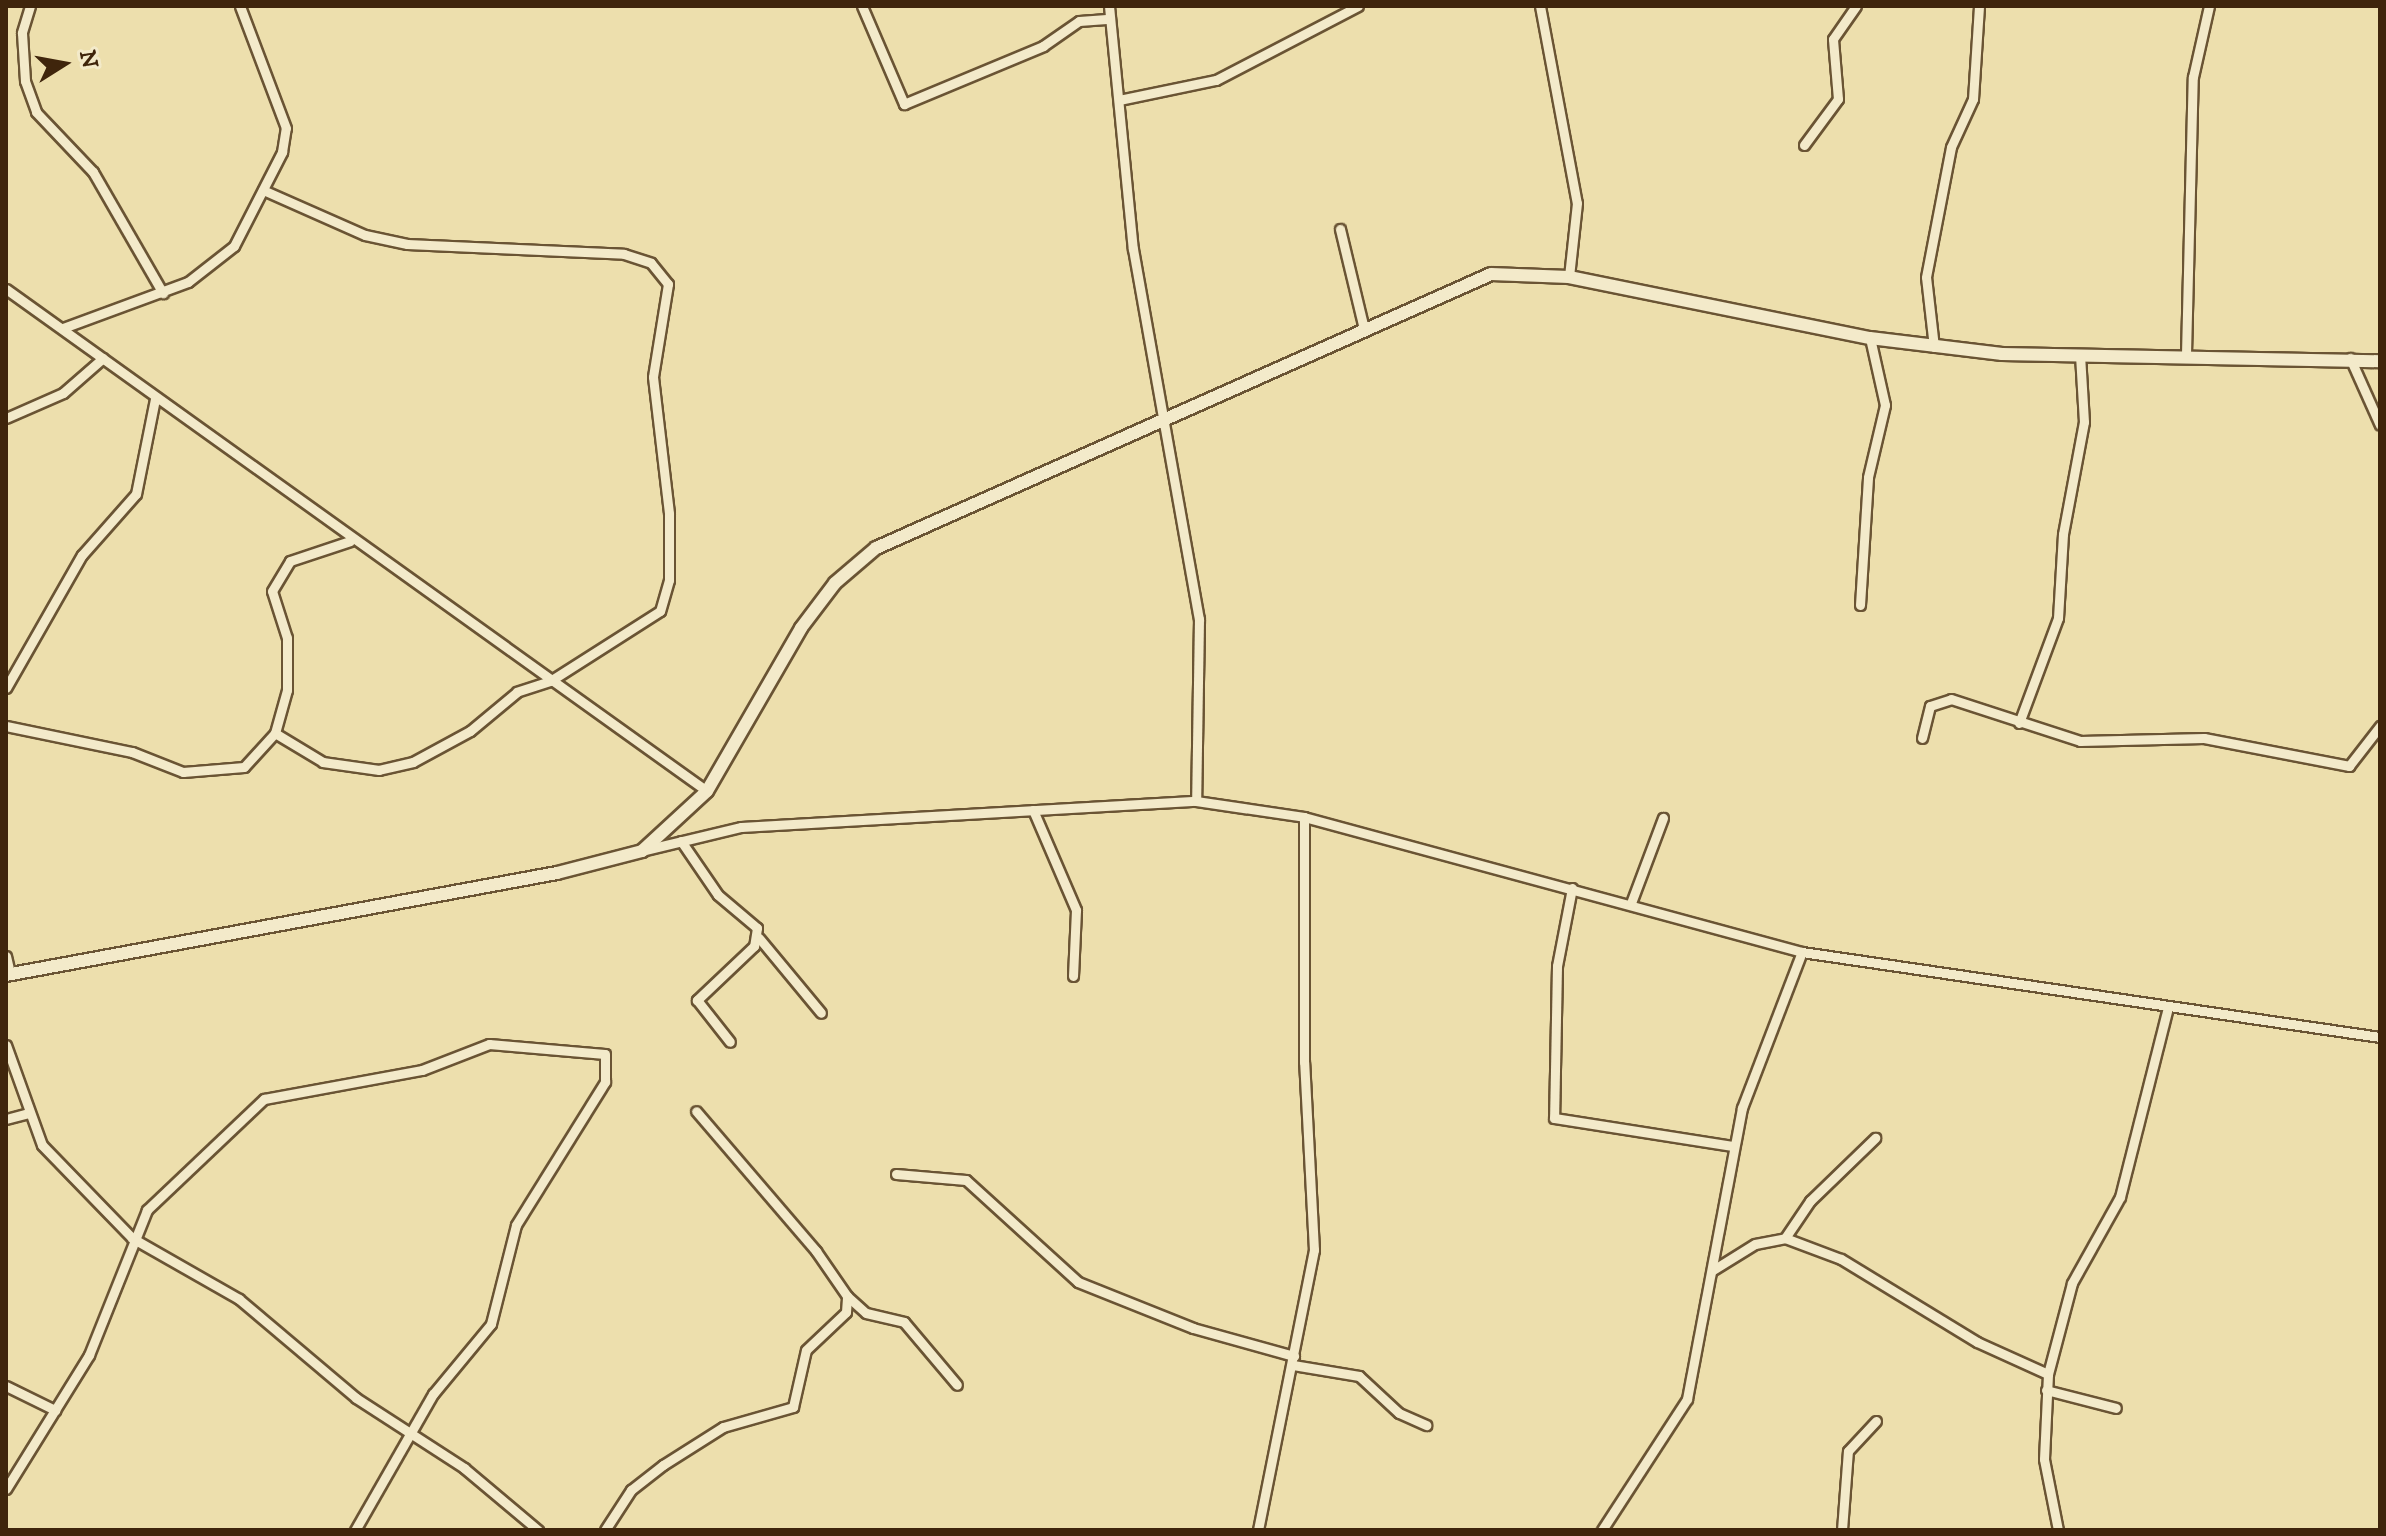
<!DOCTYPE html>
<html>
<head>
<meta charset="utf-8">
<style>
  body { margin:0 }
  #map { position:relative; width:2386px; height:1536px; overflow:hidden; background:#eddfad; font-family:"IM FELL DW Pica",serif }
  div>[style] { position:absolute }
  .roads { filter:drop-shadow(2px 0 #6a5434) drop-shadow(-2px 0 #6a5434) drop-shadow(0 2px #6a5434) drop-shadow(0 -2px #6a5434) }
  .minor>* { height:9px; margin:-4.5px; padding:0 4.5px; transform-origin:4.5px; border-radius:4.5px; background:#f3eaca }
  .secondary>* { height:12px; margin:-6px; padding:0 6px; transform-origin:6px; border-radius:6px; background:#f3eaca }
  span { translate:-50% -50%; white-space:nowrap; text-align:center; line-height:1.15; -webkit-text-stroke:7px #f3eaca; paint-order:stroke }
  .frame { position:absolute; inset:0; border:8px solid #3f250c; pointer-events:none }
  .north { position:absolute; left:24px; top:24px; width:80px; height:80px; -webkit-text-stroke:6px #f3eaca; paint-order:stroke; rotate:79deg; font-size:22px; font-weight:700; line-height:32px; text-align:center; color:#3f250c }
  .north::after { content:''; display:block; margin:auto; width:28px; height:36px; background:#3f250c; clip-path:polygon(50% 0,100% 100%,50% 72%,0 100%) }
</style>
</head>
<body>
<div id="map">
  <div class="roads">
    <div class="minor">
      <i style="left:30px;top:6px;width:28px;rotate:107deg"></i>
      <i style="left:22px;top:33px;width:48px;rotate:86.4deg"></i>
      <i style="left:25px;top:81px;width:33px;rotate:70deg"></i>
      <i style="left:36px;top:112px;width:83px;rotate:46.5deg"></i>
      <i style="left:93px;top:172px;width:140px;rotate:60deg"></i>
      <i style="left:862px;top:6px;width:107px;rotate:66.8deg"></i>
      <i style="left:904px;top:104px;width:151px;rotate:-22.6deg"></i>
      <i style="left:1043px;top:46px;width:44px;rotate:-34.8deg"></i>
      <i style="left:1079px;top:21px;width:31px;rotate:-4deg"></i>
      <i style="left:1109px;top:6px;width:244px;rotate:84.4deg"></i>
      <i style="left:1133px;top:249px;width:376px;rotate:79.9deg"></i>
      <i style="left:1199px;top:619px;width:182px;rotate:90.9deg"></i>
      <i style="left:1540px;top:6px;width:200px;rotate:79.4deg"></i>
      <i style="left:1577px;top:203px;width:74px;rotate:96.2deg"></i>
      <i style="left:1119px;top:100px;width:99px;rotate:-11.7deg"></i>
      <i style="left:1216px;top:80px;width:160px;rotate:-27.5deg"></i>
      <i style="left:1804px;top:145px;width:57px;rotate:-53.5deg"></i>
      <i style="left:1838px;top:99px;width:60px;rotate:-94.8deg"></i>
      <i style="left:1833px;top:39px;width:40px;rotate:-55.1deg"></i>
      <i style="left:263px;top:190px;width:111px;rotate:23.8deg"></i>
      <i style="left:365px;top:235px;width:43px;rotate:12.1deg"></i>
      <i style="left:407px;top:244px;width:217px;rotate:2.6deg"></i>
      <i style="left:624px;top:254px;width:28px;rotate:18deg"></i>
      <i style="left:651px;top:263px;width:27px;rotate:51deg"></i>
      <i style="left:668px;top:284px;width:94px;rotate:99.2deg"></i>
      <i style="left:653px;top:377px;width:138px;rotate:83.3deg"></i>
      <i style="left:669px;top:514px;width:66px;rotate:90deg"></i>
      <i style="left:669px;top:580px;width:32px;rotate:106deg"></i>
      <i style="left:660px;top:611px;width:130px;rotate:147.5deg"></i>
      <i style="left:550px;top:681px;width:35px;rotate:162deg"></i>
      <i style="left:517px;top:692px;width:61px;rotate:140.3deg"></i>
      <i style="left:470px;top:731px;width:65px;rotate:151.5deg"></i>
      <i style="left:413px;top:762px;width:35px;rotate:167deg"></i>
      <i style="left:379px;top:770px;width:57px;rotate:-171.9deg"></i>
      <i style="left:323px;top:762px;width:56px;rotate:-148.9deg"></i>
      <i style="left:1340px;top:229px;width:103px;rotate:76.5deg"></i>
      <i style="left:6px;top:289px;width:862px;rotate:35.61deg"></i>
      <i style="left:63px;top:328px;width:133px;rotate:-20.2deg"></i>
      <i style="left:188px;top:282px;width:58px;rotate:-38deg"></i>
      <i style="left:234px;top:246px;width:106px;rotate:-62.9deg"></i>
      <i style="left:282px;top:152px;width:24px;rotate:-81deg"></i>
      <i style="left:286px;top:128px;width:130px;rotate:-110.7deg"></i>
      <i style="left:1934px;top:347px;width:70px;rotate:-96.5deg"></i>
      <i style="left:1926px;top:277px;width:132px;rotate:-79.1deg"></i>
      <i style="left:1951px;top:147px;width:53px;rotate:-65.4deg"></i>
      <i style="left:1973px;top:99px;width:93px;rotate:-86.3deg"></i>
      <i style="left:2186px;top:354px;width:277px;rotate:-88.6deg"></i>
      <i style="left:2193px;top:77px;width:73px;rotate:-77.3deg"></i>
      <i style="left:2350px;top:358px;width:73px;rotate:65.9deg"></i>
      <i style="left:6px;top:418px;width:62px;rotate:-23.7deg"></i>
      <i style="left:63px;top:393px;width:53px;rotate:-41.2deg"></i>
      <i style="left:1860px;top:605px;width:128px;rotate:-86.4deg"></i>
      <i style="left:1868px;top:477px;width:74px;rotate:-76.7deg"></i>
      <i style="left:1885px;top:405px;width:69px;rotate:-102.6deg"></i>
      <i style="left:6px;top:688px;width:153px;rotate:-60.3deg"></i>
      <i style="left:82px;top:555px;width:81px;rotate:-48.5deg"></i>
      <i style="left:136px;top:494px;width:97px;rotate:-78.7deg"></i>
      <i style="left:2019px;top:723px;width:112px;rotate:-69.6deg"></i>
      <i style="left:2058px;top:618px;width:84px;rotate:-86.6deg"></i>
      <i style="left:2063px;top:534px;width:114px;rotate:-79.4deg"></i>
      <i style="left:2084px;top:422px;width:67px;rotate:-93.4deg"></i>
      <i style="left:6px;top:726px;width:129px;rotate:11.7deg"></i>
      <i style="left:132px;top:752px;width:55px;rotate:21.4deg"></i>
      <i style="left:183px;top:772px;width:61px;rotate:-4.7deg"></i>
      <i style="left:244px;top:767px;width:46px;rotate:-47.6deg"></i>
      <i style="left:275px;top:733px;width:45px;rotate:-74.4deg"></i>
      <i style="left:287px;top:690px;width:52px;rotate:-90deg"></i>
      <i style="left:287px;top:638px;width:49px;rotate:-107.7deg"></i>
      <i style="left:272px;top:591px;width:35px;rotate:-59deg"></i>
      <i style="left:290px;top:561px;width:63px;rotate:-18.4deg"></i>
      <i style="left:1922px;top:738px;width:33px;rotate:-76deg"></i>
      <i style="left:1930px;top:706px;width:22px;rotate:-18deg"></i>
      <i style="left:1951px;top:699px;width:136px;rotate:18deg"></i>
      <i style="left:2080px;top:741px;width:124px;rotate:-1.4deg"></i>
      <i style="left:2204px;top:738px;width:148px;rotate:10.9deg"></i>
      <i style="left:2349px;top:766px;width:51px;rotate:-52.2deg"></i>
      <i style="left:1033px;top:810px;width:109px;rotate:66.7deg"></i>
      <i style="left:1076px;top:910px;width:66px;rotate:92.6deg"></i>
      <i style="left:681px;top:841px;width:65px;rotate:55.6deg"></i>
      <i style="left:718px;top:895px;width:51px;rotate:40.2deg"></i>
      <i style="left:757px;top:928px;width:18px;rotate:99deg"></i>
      <i style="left:754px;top:946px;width:79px;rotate:136.5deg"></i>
      <i style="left:697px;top:1000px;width:53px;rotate:51.8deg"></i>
      <i style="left:645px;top:850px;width:99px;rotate:-13.5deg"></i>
      <i style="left:741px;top:827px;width:456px;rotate:-3.3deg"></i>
      <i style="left:1196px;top:801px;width:109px;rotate:8.4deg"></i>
      <i style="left:1304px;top:817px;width:516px;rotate:15.17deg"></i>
      <i style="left:1802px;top:952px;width:584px;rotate:8.37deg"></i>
      <i style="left:1572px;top:888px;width:79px;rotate:100.9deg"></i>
      <i style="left:1557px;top:966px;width:152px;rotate:91.1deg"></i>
      <i style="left:1554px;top:1118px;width:181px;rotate:8.9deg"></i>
      <i style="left:1631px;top:903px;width:91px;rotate:-69.4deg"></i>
      <i style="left:759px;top:938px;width:97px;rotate:50.4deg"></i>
      <i style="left:6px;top:956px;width:18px;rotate:77deg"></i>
      <i style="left:6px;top:1045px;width:106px;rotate:70.2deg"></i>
      <i style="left:42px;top:1145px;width:129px;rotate:45.9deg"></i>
      <i style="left:132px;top:1238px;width:123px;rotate:29.7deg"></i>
      <i style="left:239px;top:1299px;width:153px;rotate:40.2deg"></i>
      <i style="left:356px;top:1398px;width:129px;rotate:32.9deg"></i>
      <i style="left:464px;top:1468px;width:97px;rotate:40deg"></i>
      <i style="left:6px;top:1119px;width:24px;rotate:-15deg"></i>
      <i style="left:896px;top:1174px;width:70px;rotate:4.9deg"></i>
      <i style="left:966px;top:1180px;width:151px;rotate:42.3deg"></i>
      <i style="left:1078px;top:1282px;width:124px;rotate:21.8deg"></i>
      <i style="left:1193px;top:1328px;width:105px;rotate:15.5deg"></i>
      <i style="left:1785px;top:1238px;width:45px;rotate:-56deg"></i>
      <i style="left:1810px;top:1201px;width:91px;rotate:-44.1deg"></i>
      <i style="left:1713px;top:1270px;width:49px;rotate:-31.8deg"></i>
      <i style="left:1755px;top:1244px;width:31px;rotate:-11deg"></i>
      <i style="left:1785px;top:1238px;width:60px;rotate:20.6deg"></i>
      <i style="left:1841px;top:1259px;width:159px;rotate:31.4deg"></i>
      <i style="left:1977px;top:1342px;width:78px;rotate:24.3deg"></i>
      <i style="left:847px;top:1296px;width:25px;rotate:42deg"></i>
      <i style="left:866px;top:1313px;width:39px;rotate:13deg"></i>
      <i style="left:904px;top:1322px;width:82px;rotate:49.9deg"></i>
      <i style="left:1293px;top:1365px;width:67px;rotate:9.5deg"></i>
      <i style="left:1359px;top:1376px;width:54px;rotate:42.8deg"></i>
      <i style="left:1399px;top:1413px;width:30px;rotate:24deg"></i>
      <i style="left:6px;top:1386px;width:55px;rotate:26.1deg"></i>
      <i style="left:2046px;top:1390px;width:72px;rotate:14.4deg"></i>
      <i style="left:6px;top:1489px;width:158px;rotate:-58.2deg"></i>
      <i style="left:89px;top:1355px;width:156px;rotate:-68.2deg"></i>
      <i style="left:147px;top:1210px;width:161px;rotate:-43.5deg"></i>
      <i style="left:264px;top:1099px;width:161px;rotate:-10.4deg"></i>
      <i style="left:422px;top:1070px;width:72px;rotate:-21.2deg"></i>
      <i style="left:489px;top:1044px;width:116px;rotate:4.9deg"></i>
      <i style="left:605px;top:1054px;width:28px;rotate:90deg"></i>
      <i style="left:605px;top:1082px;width:168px;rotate:121.9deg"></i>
      <i style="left:516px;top:1225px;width:102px;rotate:104.2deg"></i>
      <i style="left:491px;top:1324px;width:91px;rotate:129.6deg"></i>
      <i style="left:433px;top:1394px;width:157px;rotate:119.8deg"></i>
      <i style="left:605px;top:1530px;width:48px;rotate:-57deg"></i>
      <i style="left:631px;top:1490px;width:41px;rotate:-38deg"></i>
      <i style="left:663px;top:1465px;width:71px;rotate:-32.3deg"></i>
      <i style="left:723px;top:1427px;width:73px;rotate:-15.9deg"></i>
      <i style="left:793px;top:1407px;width:58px;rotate:-77.2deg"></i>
      <i style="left:806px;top:1350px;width:55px;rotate:-43.5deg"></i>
      <i style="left:846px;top:1312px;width:16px;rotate:-86deg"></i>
      <i style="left:847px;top:1296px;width:55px;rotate:-124.6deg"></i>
      <i style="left:816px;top:1251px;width:184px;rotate:-130.6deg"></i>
      <i style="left:1258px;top:1530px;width:286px;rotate:-78.7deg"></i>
      <i style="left:1314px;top:1250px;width:188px;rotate:-93deg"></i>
      <i style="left:1304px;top:1062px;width:245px;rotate:-90deg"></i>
      <i style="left:1602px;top:1530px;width:156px;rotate:-57deg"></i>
      <i style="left:1687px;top:1399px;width:296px;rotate:-79.3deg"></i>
      <i style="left:1742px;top:1108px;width:167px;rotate:-69deg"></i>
      <i style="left:1842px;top:1530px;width:79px;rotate:-85.7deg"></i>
      <i style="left:1848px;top:1451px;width:41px;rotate:-47deg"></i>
      <i style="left:2058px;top:1530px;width:72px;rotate:-101.2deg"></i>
      <i style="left:2044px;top:1459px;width:85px;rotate:-87.3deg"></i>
      <i style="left:2048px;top:1374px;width:94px;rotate:-75.2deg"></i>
      <i style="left:2072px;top:1283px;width:98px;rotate:-60.8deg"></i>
      <i style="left:2120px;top:1197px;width:196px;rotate:-75.8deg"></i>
    </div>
    <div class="secondary">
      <i style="left:6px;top:975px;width:560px;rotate:-10.49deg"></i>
      <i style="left:557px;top:873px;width:88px;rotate:-14.5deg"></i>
      <i style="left:642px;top:851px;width:88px;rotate:-42.7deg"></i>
      <i style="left:707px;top:791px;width:188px;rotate:-60deg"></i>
      <i style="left:801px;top:628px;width:56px;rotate:-52.9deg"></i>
      <i style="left:835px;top:583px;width:54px;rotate:-40.5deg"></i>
      <i style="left:876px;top:548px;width:673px;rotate:-24.01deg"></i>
      <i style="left:1491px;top:274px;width:78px;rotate:2.2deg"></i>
      <i style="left:1569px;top:277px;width:307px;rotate:11.5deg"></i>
      <i style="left:1870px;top:338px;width:133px;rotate:6.9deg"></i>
      <i style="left:2002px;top:354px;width:378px;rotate:1.1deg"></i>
    </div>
  </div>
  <div class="frame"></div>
  <div class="north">N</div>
</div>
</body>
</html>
